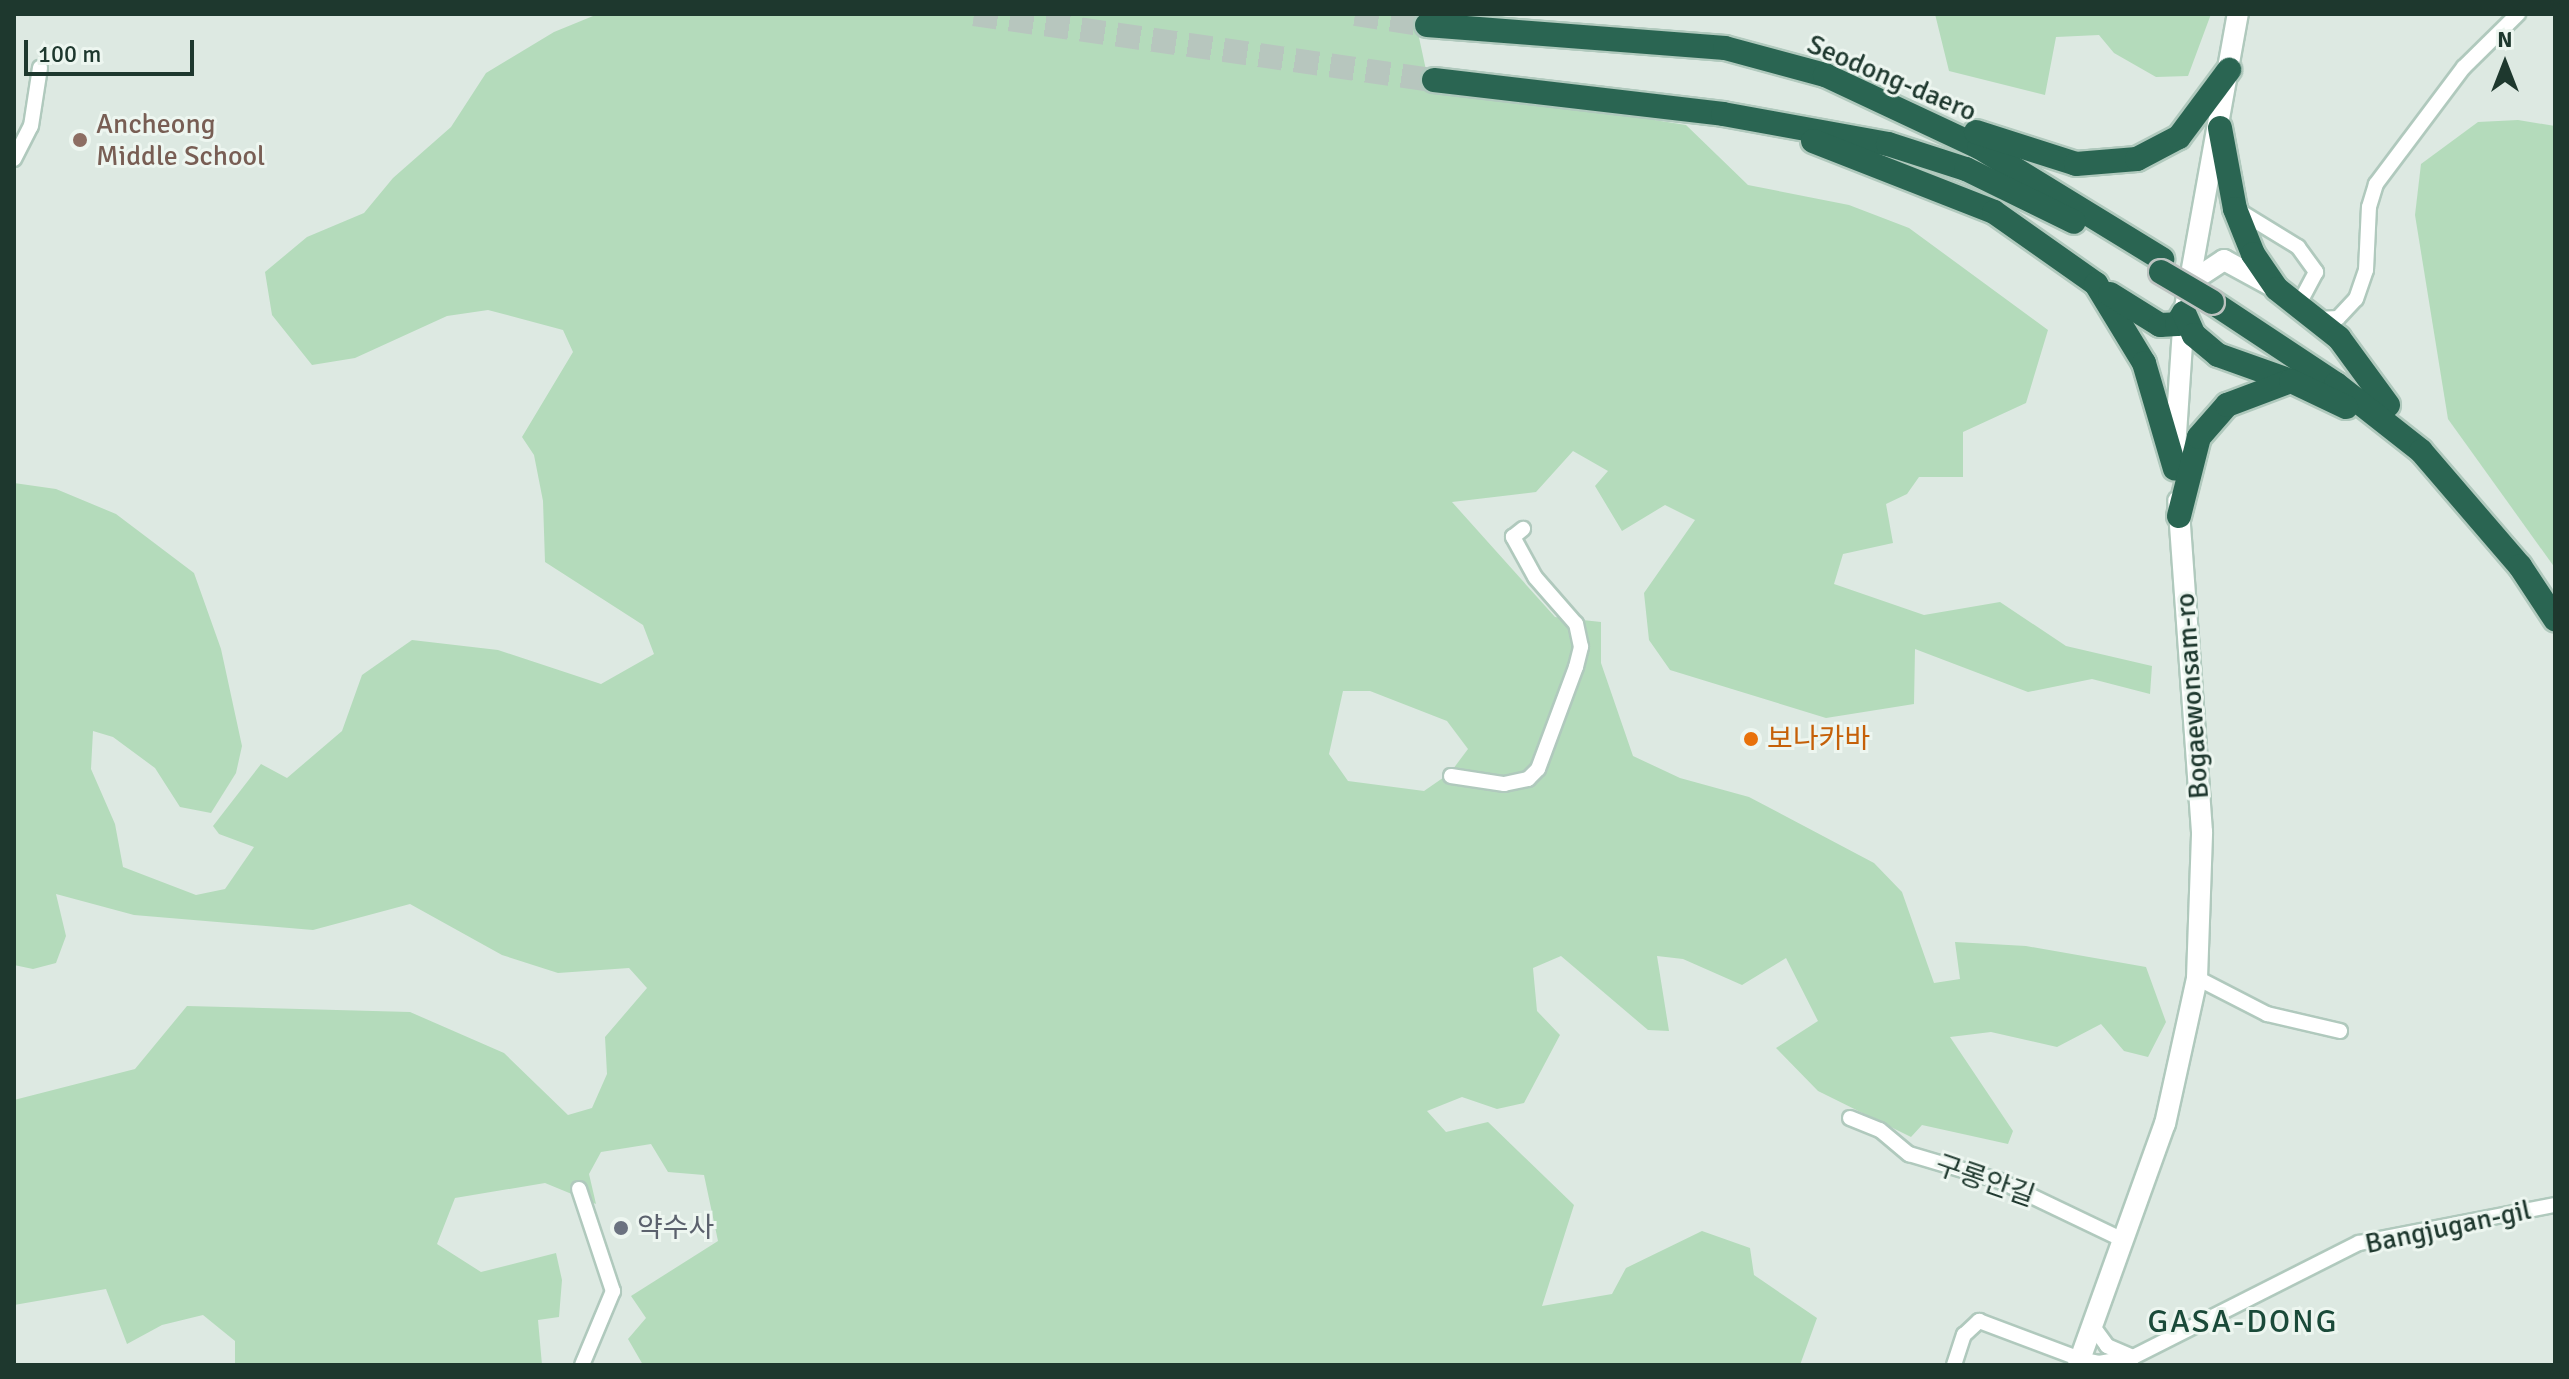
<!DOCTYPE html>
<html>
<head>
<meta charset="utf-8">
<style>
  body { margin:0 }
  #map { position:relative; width:2569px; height:1379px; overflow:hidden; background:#dde9e2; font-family:Signika,"Noto Sans KR",sans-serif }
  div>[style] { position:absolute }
  .green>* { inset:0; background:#b4dbbb }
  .highway-tunnel>* { height:24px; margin-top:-12px; transform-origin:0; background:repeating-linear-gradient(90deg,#b7c6be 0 24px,transparent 0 36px) }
  .roads { filter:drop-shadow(2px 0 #b0c9bd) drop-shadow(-2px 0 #b0c9bd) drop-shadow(0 2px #b0c9bd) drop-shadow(0 -2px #b0c9bd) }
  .street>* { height:14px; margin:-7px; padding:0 7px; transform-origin:7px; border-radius:7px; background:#fff }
  .secondary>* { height:20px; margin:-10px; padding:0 10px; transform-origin:10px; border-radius:10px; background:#fff }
  .highway>* { height:24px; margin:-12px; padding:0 12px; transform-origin:12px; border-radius:12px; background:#2a6552 }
  .bridges { filter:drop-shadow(2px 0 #bcc3c0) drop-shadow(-2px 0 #bcc3c0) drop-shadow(0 2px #bcc3c0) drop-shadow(0 -2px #bcc3c0) }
  .highway-bridge>* { height:24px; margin:-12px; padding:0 12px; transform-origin:12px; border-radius:12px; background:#2a6552 }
  .dots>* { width:22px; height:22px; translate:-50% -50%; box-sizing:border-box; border:4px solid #edf6f0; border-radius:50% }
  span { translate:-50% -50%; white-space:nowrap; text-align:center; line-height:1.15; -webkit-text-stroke:6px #edf6f0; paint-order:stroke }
  .street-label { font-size:28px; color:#1e382e }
  .education-label { font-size:28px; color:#785e54 }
  .left { translate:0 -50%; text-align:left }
  .food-label { font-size:28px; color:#c56008 }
  .worship-label { font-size:28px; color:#5b616d }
  .quarter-label { font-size:32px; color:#1a4a39; letter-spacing:2px }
  .frame { position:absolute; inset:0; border:16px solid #1e382e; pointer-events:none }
  .north { position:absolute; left:2465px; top:24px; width:80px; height:80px; -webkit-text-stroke:6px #edf6f0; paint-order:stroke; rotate:0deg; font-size:22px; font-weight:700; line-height:32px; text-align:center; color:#1e382e }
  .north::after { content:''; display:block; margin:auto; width:28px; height:36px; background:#1e382e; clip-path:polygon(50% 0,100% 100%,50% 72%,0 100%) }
  .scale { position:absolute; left:24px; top:40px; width:170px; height:36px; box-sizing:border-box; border:4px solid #1e382e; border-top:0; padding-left:10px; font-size:24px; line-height:28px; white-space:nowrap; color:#1e382e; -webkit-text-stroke:6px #edf6f0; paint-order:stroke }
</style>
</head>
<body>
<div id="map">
  <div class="green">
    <i style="clip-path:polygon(evenodd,598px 14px,1414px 14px,1429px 84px,1686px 125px,1748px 185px,1849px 205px,1909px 228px,2048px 330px,2026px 403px,1963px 432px,1963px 477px,1919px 477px,1907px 494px,1886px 504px,1893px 543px,1843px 554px,1834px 584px,1924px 615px,2000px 602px,2066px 646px,2152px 666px,2150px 694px,2092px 679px,2028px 692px,1915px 649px,1914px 704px,1826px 718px,1670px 670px,1649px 640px,1644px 593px,1695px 520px,1665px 505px,1622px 531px,1595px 486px,1608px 471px,1573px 451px,1536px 492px,1452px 502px,1555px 617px,1601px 622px,1601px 663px,1633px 756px,1680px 778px,1749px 797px,1874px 863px,1902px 892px,1934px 983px,1960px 979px,1955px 942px,2026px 946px,2146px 967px,2166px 1022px,2148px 1057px,2124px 1051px,2101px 1024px,2057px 1047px,1991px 1032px,1950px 1037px,2013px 1131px,2008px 1144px,1922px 1125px,1911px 1137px,1818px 1091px,1776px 1048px,1818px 1021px,1786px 958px,1742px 985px,1683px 959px,1657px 956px,1669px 1031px,1648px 1030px,1561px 956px,1533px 968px,1537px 1011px,1560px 1035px,1524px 1103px,1497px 1109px,1462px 1097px,1427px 1111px,1446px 1132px,1488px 1122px,1574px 1205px,1542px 1306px,1612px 1294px,1626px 1268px,1702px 1231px,1750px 1248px,1754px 1275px,1817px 1318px,1800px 1365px,643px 1365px,628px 1339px,646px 1318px,631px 1296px,718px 1241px,704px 1175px,668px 1172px,651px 1144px,601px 1152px,589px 1174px,596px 1204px,545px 1183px,455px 1198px,437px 1244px,481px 1272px,556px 1253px,562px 1280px,559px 1317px,538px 1320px,542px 1365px,235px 1365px,235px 1341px,203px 1315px,162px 1325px,127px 1344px,106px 1289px,14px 1305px,14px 1100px,135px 1069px,187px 1006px,410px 1012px,504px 1053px,568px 1115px,592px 1108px,607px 1074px,605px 1037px,647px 988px,629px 968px,558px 973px,502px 955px,410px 904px,313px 930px,134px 915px,56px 894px,66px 936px,56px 963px,33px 969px,14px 965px,14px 483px,56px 489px,116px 514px,194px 573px,221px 649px,242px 746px,236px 773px,211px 813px,180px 807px,155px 768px,113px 737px,93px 731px,91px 769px,115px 824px,123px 867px,196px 895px,225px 889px,254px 847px,219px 834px,213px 826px,261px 764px,287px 778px,342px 731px,362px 675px,412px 640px,498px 650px,601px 684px,654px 654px,643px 625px,545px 562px,543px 501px,534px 455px,522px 437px,573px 352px,563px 330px,488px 310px,447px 316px,355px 358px,312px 365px,272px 315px,265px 272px,307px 237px,364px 213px,393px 178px,451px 127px,486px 73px,554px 32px,598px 14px,1343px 691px,1370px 691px,1447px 721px,1468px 749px,1450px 773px,1424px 791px,1348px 781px,1329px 754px,1343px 691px)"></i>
    <i style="clip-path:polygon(1935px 14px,2211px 14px,2188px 76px,2156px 77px,2114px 53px,2099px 35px,2056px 37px,2045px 95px,1949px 71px)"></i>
    <i style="clip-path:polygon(2518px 120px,2555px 126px,2555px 568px,2448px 419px,2415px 215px,2421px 164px,2478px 122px)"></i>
  </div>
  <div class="highway-tunnel">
    <i style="left:974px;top:14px;width:465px;rotate:8.2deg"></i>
    <i style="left:1355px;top:14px;width:73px;rotate:8.7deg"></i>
  </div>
  <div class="roads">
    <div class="street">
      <i style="left:14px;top:159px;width:37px;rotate:-63deg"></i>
      <i style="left:31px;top:126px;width:59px;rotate:-81.2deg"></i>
      <i style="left:2236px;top:209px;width:73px;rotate:31.5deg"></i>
      <i style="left:2298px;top:247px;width:31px;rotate:54deg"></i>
      <i style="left:2316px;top:272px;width:40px;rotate:118deg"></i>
      <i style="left:2317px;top:319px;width:21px;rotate:-3deg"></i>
      <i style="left:2338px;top:318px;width:26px;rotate:-47deg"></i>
      <i style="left:2356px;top:299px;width:31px;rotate:-71deg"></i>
      <i style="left:2366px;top:270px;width:63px;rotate:-87.3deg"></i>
      <i style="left:2369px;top:207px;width:24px;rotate:-73deg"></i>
      <i style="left:2376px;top:184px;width:146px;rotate:-53.1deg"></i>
      <i style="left:2464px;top:67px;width:76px;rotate:-44.5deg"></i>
      <i style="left:1451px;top:776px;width:54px;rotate:8.6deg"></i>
      <i style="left:1504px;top:784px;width:25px;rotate:-12deg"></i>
      <i style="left:1528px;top:779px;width:14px;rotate:-45deg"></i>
      <i style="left:1538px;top:769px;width:109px;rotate:-69.6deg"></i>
      <i style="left:1576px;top:667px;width:21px;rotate:-76deg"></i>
      <i style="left:1581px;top:647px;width:24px;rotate:-102deg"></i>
      <i style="left:1576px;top:624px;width:62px;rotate:-131.1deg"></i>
      <i style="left:1535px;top:577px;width:46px;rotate:-118.8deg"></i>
      <i style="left:1513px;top:537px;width:13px;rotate:-39deg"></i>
      <i style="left:2197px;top:978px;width:79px;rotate:27.2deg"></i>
      <i style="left:2267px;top:1014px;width:75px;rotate:13.1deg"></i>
      <i style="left:1850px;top:1118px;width:32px;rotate:22deg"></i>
      <i style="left:1880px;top:1130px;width:38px;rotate:40deg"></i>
      <i style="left:1909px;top:1154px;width:95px;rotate:16.5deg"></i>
      <i style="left:2000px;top:1181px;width:136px;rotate:25.6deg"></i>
      <i style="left:579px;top:1189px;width:108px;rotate:71.6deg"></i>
      <i style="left:613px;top:1291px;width:80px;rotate:112.7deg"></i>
      <i style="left:2092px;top:1325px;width:26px;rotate:54deg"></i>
      <i style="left:2107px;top:1346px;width:28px;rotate:23deg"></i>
      <i style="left:1954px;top:1365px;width:32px;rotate:-72deg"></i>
      <i style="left:1964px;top:1335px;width:21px;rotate:-43deg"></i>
      <i style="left:1979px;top:1321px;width:108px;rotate:20.6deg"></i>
      <i style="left:2080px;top:1359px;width:19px;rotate:12deg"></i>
      <i style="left:2099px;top:1363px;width:35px;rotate:-10deg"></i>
      <i style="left:2133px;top:1357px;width:253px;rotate:-26.8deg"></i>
      <i style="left:2359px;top:1243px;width:200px;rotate:-11deg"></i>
    </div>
    <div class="secondary">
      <i style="left:2189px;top:283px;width:42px;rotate:-33.3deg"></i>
      <i style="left:2224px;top:260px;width:57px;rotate:28.4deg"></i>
      <i style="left:2175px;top:449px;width:136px;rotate:-86.2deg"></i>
      <i style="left:2184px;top:313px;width:304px;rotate:-79.8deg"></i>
      <i style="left:2078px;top:1365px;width:256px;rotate:-70.2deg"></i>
      <i style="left:2165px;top:1124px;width:149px;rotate:-77.6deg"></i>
      <i style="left:2197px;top:978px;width:146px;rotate:-88deg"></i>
      <i style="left:2202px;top:832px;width:332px;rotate:-94.1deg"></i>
    </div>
    <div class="highway">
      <i style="left:1427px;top:25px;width:299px;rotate:4.4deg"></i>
      <i style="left:1725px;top:48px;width:104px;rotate:15.1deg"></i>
      <i style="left:1825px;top:75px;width:170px;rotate:25.1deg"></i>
      <i style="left:1979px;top:147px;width:215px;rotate:31.5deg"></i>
      <i style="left:1434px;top:80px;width:291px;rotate:6.7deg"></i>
      <i style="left:1723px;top:114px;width:168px;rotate:10.3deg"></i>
      <i style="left:1888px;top:144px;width:82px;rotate:17.8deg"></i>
      <i style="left:1966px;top:169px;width:120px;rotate:26.1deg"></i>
      <i style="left:2220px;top:128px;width:82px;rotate:79.5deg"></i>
      <i style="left:2235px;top:209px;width:48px;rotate:68.2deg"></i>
      <i style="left:2253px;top:254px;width:42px;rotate:55.6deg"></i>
      <i style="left:2277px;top:289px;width:79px;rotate:38.3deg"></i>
      <i style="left:2339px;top:338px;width:83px;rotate:53.8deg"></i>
      <i style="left:1976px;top:132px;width:105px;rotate:17.7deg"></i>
      <i style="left:2076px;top:164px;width:61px;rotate:-4.7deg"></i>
      <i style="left:2137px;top:159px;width:47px;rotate:-27.6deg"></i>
      <i style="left:2179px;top:137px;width:84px;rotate:-53.3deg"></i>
      <i style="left:1813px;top:141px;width:194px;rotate:21.4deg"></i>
      <i style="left:1994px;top:212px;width:125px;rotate:35.2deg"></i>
      <i style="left:2096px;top:284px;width:92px;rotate:58.7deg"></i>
      <i style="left:2144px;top:363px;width:110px;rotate:73.7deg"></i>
      <i style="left:2110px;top:294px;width:59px;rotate:31.8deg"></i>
      <i style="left:2160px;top:325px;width:17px;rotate:-3deg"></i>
      <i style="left:2177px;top:324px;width:13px;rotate:-58deg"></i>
      <i style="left:2212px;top:302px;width:149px;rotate:33.5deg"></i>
      <i style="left:2336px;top:384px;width:108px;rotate:38.2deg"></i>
      <i style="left:2421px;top:451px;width:152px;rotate:49.3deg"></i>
      <i style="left:2520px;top:566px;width:64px;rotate:56.6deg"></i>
      <i style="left:2184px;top:313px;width:24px;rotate:66deg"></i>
      <i style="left:2194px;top:335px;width:31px;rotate:40deg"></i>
      <i style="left:2218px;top:355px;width:77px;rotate:19.6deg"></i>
      <i style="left:2179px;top:516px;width:81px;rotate:-75.8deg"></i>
      <i style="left:2199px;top:437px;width:43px;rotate:-48.8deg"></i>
      <i style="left:2227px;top:405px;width:68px;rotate:-20.6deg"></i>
      <i style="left:2291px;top:381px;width:61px;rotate:25.3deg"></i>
    </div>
  </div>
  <div class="bridges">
    <div class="highway-bridge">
      <i style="left:2161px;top:272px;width:59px;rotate:30.5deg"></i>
    </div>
  </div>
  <div class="dots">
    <i style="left:80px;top:140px;background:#8d6e63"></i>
    <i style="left:1751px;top:739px;background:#e8710a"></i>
    <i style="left:621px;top:1228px;background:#6b7280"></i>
  </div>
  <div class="street-label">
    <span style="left:1892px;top:78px;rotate:23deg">Seodong-daero</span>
    <span style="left:2192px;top:696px;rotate:-94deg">Bogaewonsam-ro</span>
    <span style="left:1985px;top:1181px;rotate:19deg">구롱안길</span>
    <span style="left:2448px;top:1227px;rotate:-12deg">Bangjugan-gil</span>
  </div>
  <div class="education-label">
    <span class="left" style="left:96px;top:140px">Ancheong<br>Middle School</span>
  </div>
  <div class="food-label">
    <span class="left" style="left:1767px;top:739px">보나카바</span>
  </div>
  <div class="worship-label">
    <span class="left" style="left:637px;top:1228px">약수사</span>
  </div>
  <div class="quarter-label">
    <span style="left:2243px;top:1322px">GASA-DONG</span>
  </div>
  <div class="frame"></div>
  <div class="north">N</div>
  <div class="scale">100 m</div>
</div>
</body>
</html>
